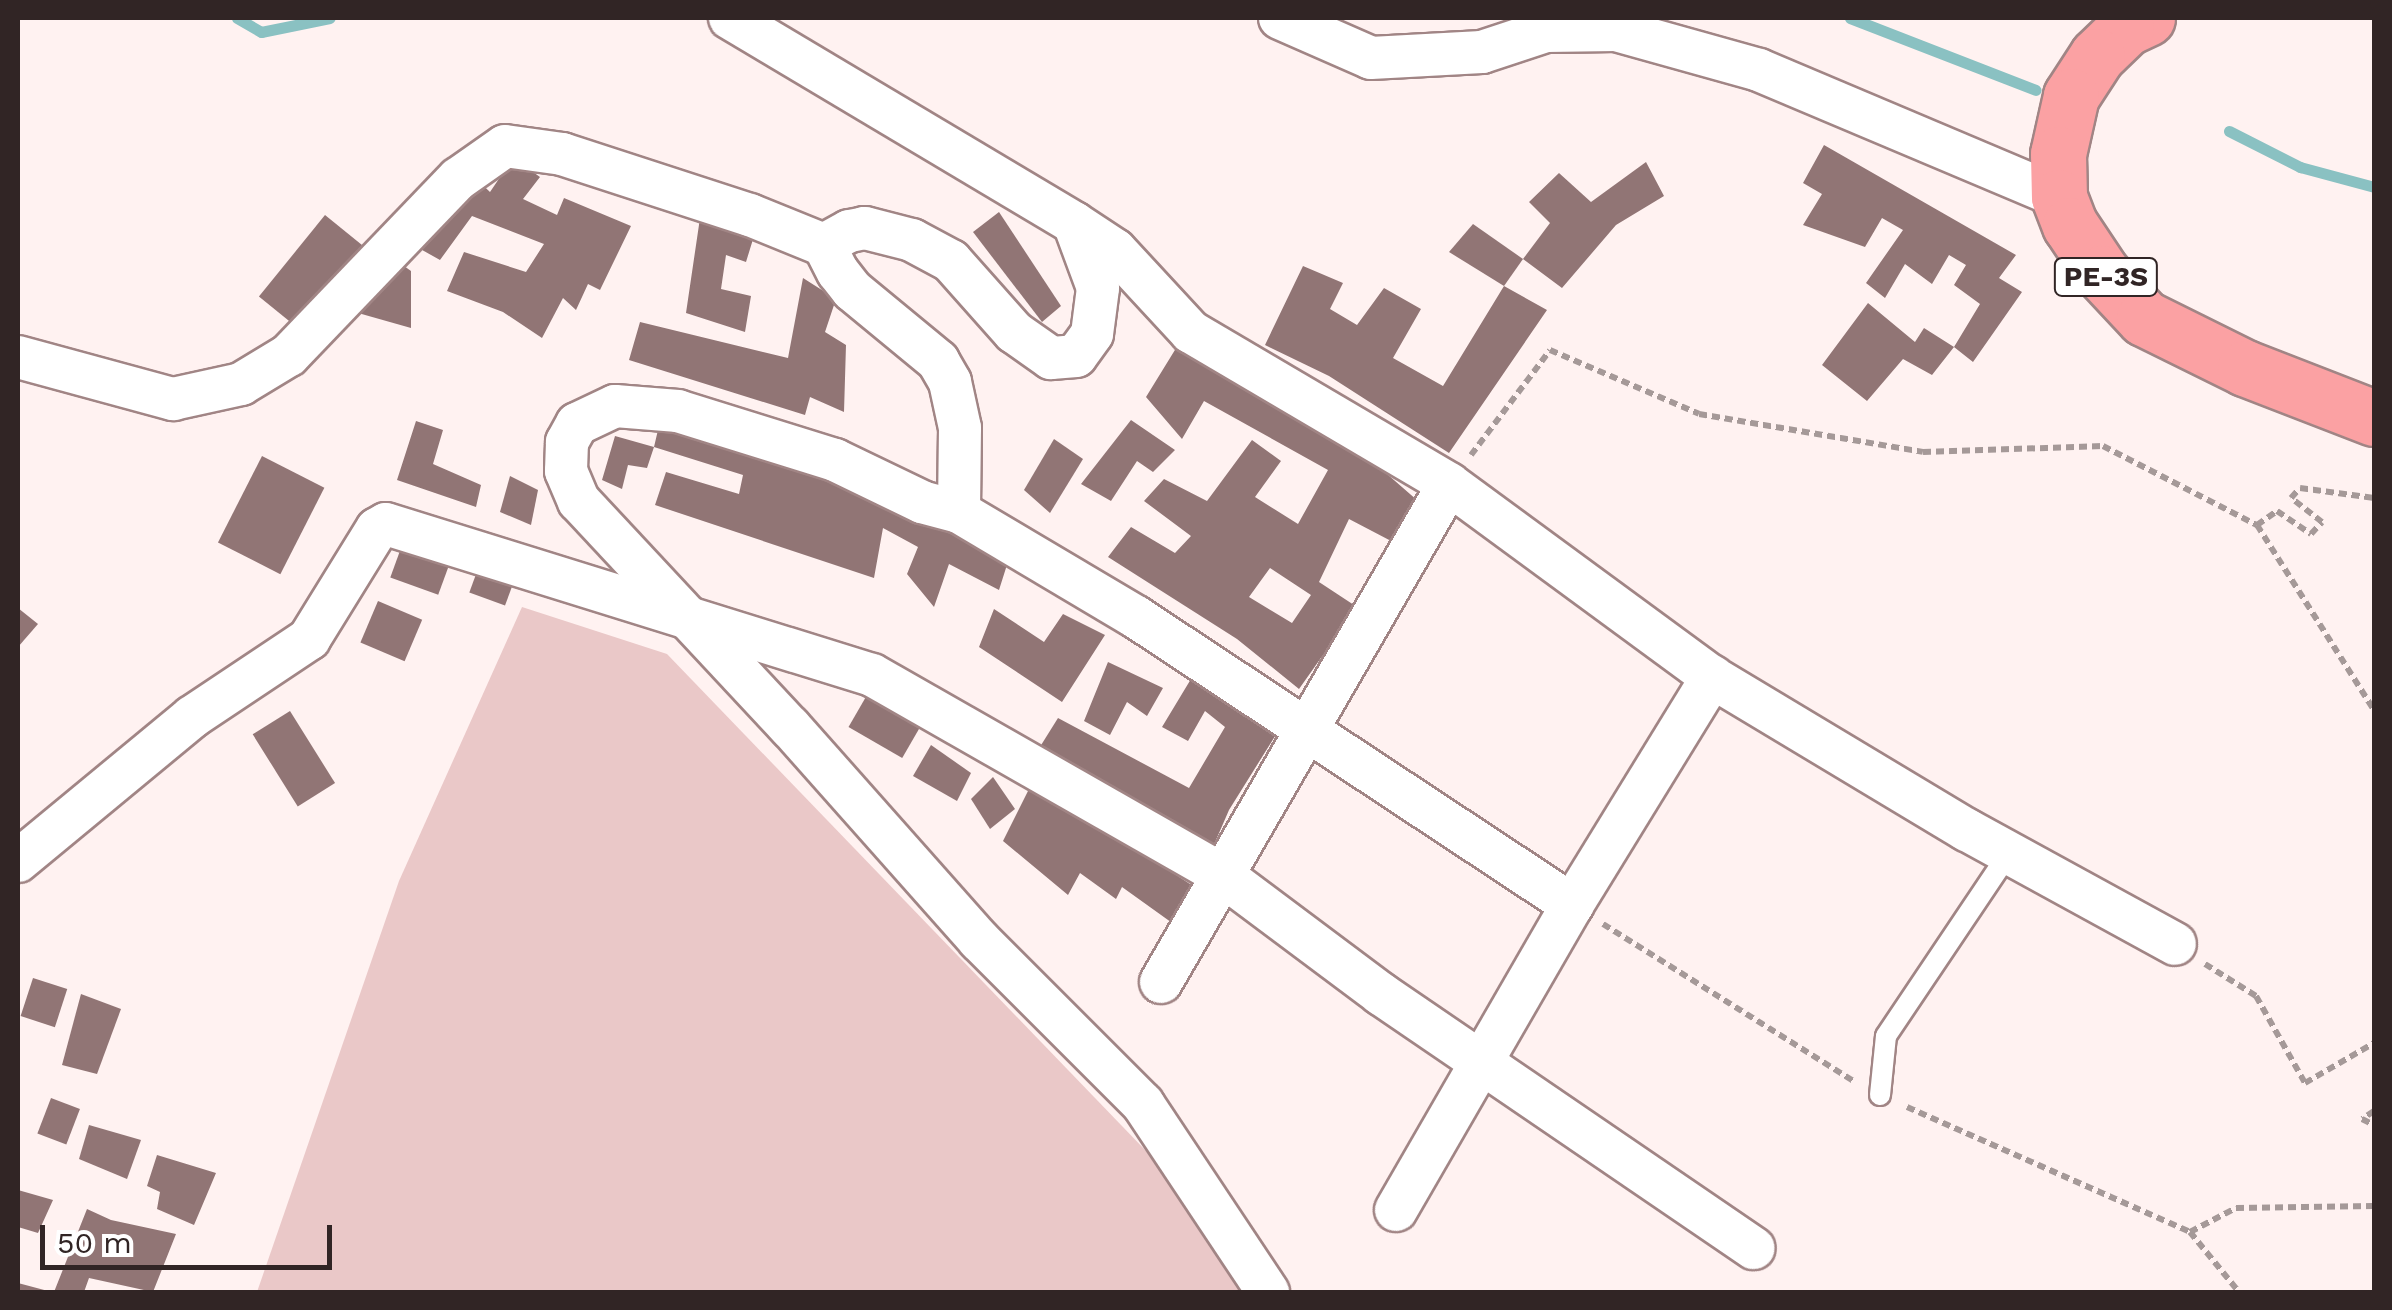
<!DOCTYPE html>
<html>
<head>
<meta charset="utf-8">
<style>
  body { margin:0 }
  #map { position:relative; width:2392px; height:1310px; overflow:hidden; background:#fff2f1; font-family:"Work Sans",sans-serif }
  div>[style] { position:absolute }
  .green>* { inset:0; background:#eac8c8 }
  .stream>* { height:11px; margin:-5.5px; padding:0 5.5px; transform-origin:5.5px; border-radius:5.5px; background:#8ac1c2 }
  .building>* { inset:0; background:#917575; transform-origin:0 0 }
  .path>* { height:6px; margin-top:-3px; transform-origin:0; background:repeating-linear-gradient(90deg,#a59998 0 8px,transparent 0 13px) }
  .roads { filter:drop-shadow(2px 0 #a18585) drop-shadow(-2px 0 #a18585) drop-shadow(0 2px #a18585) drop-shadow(0 -2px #a18585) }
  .lane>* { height:20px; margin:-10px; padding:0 10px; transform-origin:10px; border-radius:10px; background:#fff }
  .street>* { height:42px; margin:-21px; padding:0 21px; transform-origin:21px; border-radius:21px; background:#fff }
  .highway>* { height:55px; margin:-27.5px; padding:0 27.5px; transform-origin:27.5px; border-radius:27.5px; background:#fba1a3 }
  span { translate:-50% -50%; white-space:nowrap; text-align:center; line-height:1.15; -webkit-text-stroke:8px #fff; paint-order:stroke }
  .shield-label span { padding:2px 8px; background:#fff; border:2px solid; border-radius:8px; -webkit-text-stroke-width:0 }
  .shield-label { font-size:28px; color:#312525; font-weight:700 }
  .frame { position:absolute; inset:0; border:20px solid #312525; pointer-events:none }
  .scale { position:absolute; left:40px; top:1225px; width:292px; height:45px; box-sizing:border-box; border:5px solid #312525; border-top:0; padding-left:12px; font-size:30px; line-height:35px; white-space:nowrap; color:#312525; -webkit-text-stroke:8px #fff; paint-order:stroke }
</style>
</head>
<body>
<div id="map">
  <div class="green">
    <i style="clip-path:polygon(522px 607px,667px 654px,1201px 1208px,1261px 1292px,257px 1292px,399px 881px)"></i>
  </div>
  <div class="stream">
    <i style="left:237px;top:18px;width:28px;rotate:30deg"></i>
    <i style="left:261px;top:32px;width:70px;rotate:-11.5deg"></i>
    <i style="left:1850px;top:18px;width:199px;rotate:21.2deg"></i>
    <i style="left:2229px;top:131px;width:80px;rotate:26.9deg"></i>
    <i style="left:2300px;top:167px;width:77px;rotate:15.1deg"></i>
  </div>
  <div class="building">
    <i style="clip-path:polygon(1824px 145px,2016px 255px,1999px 278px,2022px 292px,1973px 362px,1954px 347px,1932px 375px,1903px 359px,1867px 401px,1822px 365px,1868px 303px,1915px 342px,1924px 328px,1954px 347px,1980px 304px,1954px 285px,1966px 265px,1949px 255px,1932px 284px,1905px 264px,1885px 298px,1866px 283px,1903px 230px,1882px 218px,1865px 247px,1803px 225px,1822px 194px,1803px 183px)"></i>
    <i style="clip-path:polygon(513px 158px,540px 177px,523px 199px,557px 215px,564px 198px,631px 226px,600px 290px,588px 284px,576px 310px,563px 298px,542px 338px,503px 312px,447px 291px,464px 252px,526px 272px,544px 244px,472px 216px,440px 260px,415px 246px,471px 174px,490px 192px)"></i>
    <i style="clip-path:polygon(1646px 162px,1664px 196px,1616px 225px,1562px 288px,1523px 259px,1550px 223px,1529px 202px,1559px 173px,1591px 202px)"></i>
    <i style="clip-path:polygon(999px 212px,1061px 306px,1042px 322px,973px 232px)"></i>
    <i style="left:325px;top:215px;width:48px;height:105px;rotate:39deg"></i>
    <i style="clip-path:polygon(700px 218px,754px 236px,746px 262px,726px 255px,721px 289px,751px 296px,745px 332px,686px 313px)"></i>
    <i style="clip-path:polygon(1473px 224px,1523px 259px,1504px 286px,1449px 252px)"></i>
    <i style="clip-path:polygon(390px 256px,411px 271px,411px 328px,344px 309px)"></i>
    <i style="clip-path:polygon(1303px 266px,1343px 283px,1330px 309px,1357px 325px,1384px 288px,1421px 309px,1393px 358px,1443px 386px,1504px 286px,1547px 310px,1449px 453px,1329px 376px,1265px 345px)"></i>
    <i style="clip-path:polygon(803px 278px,836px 299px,825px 332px,846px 345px,844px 412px,810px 397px,805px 415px,629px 360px,640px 322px,788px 358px)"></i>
    <i style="clip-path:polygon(evenodd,1178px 345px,1379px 467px,1418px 501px,1393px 542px,1349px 519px,1319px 582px,1357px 607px,1299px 689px,1237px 639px,1108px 557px,1131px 527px,1175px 553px,1191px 536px,1144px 501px,1164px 479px,1207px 501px,1252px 440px,1281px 461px,1255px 497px,1298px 524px,1328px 470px,1204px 401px,1182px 439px,1146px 397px,1178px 345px,1270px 568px,1311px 595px,1292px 623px,1249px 597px,1270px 568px)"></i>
    <i style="clip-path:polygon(661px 417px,1012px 549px,999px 590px,949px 564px,934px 607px,907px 574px,918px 547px,883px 528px,874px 578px,655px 505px,666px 472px,739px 494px,743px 475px,654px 447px)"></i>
    <i style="clip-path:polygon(1131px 420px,1175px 450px,1153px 472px,1137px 461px,1111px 501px,1081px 484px)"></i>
    <i style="clip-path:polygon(416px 421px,443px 430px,433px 464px,481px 485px,476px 507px,397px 480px)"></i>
    <i style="clip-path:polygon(615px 436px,654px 447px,647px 468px,628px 465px,622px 489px,602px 480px)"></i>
    <i style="clip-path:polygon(1054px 439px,1083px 459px,1050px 513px,1024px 490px)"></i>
    <i style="left:262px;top:456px;width:70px;height:97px;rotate:27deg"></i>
    <i style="clip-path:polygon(510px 476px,538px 490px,531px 525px,500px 512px)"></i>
    <i style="left:405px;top:537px;width:51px;height:43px;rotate:20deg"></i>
    <i style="left:483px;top:555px;width:38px;height:40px;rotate:20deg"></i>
    <i style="left:378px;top:601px;width:48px;height:45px;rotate:23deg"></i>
    <i style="clip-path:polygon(18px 608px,38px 624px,18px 647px)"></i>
    <i style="clip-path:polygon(994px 609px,1044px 642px,1063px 614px,1105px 635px,1062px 702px,979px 647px)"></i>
    <i style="clip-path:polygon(1108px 662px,1163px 688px,1147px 716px,1127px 702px,1110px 735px,1084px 721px)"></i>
    <i style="clip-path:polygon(1194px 674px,1277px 733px,1229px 810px,1213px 847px,1038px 750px,1058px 718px,1189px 788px,1225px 727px,1205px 711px,1188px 741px,1162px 727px)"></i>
    <i style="left:867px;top:695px;width:62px;height:37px;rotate:30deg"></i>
    <i style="left:290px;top:711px;width:85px;height:44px;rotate:58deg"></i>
    <i style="clip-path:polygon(931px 745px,971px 773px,957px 801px,913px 776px)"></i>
    <i style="clip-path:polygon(993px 777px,1015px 809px,990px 829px,971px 799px)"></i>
    <i style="clip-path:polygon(1033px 781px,1196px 888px,1175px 925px,1122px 887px,1116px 899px,1080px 873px,1068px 895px,1003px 841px)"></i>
    <i style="left:33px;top:978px;width:36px;height:40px;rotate:18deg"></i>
    <i style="clip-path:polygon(81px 994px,121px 1009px,97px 1074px,62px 1065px)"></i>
    <i style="left:51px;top:1098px;width:31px;height:38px;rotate:21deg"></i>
    <i style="clip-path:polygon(89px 1125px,141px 1140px,127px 1179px,79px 1159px)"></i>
    <i style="clip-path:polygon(157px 1155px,216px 1173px,194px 1225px,157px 1209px,160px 1192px,147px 1186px)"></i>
    <i style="clip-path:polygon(18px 1190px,53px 1200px,38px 1233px,18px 1227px)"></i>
    <i style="clip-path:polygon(87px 1209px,111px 1220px,176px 1234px,153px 1292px,89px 1278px,84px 1292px,54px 1292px)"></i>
    <i style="clip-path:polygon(18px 1283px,48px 1291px,48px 1292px,18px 1292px)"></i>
  </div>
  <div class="path">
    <i style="left:1471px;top:455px;width:131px;rotate:-53deg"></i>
    <i style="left:1550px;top:350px;width:162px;rotate:23.2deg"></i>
    <i style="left:1699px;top:414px;width:227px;rotate:9.6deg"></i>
    <i style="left:1923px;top:452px;width:180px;rotate:-1.9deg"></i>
    <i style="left:2103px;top:446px;width:173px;rotate:27.2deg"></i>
    <i style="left:2257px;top:525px;width:219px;rotate:57.7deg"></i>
    <i style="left:2257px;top:525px;width:24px;rotate:-35deg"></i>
    <i style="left:2277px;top:511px;width:41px;rotate:34.1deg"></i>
    <i style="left:2311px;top:534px;width:16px;rotate:-47deg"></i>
    <i style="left:2322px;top:522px;width:39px;rotate:-142deg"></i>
    <i style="left:2291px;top:498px;width:13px;rotate:-48deg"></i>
    <i style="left:2300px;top:488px;width:75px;rotate:7.7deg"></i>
    <i style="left:1603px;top:924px;width:297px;rotate:32.1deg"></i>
    <i style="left:2205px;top:964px;width:60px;rotate:32.1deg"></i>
    <i style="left:2256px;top:996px;width:100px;rotate:60.6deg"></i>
    <i style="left:2305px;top:1083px;width:80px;rotate:-30.1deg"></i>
    <i style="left:1907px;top:1107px;width:309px;rotate:23.8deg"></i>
    <i style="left:2190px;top:1232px;width:77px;rotate:50.8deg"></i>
    <i style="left:2374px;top:1111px;width:14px;rotate:146deg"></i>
    <i style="left:2362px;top:1119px;width:13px;rotate:27deg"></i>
    <i style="left:2190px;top:1232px;width:52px;rotate:-27.6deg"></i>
    <i style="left:2236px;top:1208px;width:138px;rotate:-0.8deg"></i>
  </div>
  <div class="roads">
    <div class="lane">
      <i style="left:1880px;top:1095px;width:59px;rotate:-84.2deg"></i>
      <i style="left:1886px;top:1036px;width:220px;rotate:-56.1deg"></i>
    </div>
    <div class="street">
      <i style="left:730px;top:18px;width:400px;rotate:30.8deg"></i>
      <i style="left:1074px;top:223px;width:69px;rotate:69.7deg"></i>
      <i style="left:1098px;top:288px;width:46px;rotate:97.4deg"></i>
      <i style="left:1092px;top:334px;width:27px;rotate:126deg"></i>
      <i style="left:1076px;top:356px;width:25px;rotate:175deg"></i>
      <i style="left:1051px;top:358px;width:45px;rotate:-144.9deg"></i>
      <i style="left:1014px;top:332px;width:95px;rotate:-131.6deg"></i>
      <i style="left:951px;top:261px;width:44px;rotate:-151.7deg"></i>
      <i style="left:912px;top:240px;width:49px;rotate:-165.7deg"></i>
      <i style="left:865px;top:228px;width:16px;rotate:169deg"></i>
      <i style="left:849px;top:231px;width:29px;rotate:151deg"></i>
      <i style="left:824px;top:245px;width:30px;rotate:63deg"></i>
      <i style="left:838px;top:272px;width:23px;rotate:52deg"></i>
      <i style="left:852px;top:290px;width:112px;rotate:39.5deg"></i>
      <i style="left:938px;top:361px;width:24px;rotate:60deg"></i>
      <i style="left:950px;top:382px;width:47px;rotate:77.7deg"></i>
      <i style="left:960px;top:428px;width:84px;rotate:90.7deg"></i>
      <i style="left:959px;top:512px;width:38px;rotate:-165deg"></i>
      <i style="left:922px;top:502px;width:97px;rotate:-154.2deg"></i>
      <i style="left:835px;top:460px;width:164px;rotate:-162.7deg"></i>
      <i style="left:678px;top:411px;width:63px;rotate:-175.5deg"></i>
      <i style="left:615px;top:406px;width:42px;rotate:154.7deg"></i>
      <i style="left:577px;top:424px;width:21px;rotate:119deg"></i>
      <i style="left:567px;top:442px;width:29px;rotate:92deg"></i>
      <i style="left:566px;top:471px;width:33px;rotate:67deg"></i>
      <i style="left:579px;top:501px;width:309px;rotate:47deg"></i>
      <i style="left:790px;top:727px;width:285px;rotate:48.4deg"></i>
      <i style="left:979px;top:940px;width:232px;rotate:45deg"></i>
      <i style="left:1143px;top:1104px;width:226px;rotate:56.4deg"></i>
      <i style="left:1280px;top:18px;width:99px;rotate:23.7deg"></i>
      <i style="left:1371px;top:58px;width:111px;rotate:-3.1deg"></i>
      <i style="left:1482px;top:52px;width:67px;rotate:-18.2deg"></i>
      <i style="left:1546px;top:31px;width:70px;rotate:-0.8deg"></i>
      <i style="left:1616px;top:30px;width:148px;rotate:15.6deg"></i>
      <i style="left:1759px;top:70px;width:326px;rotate:22.9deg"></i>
      <i style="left:1074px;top:223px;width:49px;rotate:33.4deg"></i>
      <i style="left:1115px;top:250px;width:112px;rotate:47.2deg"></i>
      <i style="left:1191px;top:332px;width:299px;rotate:30.5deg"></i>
      <i style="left:1449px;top:484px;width:326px;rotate:36.3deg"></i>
      <i style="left:1712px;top:677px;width:297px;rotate:31deg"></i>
      <i style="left:1967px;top:830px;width:237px;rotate:28.7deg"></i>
      <i style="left:18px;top:357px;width:161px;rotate:15.2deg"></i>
      <i style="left:173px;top:399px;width:70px;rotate:-12.4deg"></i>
      <i style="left:241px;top:384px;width:56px;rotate:-31.1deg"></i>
      <i style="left:289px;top:355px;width:244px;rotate:-46.2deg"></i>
      <i style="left:458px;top:179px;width:57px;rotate:-35.1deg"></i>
      <i style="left:505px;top:146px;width:58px;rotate:8deg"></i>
      <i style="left:562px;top:154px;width:198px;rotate:18deg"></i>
      <i style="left:750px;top:215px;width:80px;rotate:22.1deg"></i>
      <i style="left:959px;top:512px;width:206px;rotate:30.7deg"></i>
      <i style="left:1136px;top:617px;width:523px;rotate:33.45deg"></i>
      <i style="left:18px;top:861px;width:226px;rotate:-39.6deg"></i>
      <i style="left:192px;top:717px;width:141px;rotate:-33.7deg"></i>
      <i style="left:309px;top:639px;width:129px;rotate:-58.3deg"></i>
      <i style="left:377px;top:529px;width:10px;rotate:-29deg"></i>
      <i style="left:386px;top:524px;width:509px;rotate:17.26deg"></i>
      <i style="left:872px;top:675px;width:403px;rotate:29.7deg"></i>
      <i style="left:1222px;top:875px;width:199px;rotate:36.8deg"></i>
      <i style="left:1381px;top:994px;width:451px;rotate:34.3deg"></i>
      <i style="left:1161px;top:982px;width:575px;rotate:-59.96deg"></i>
      <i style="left:1396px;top:1210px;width:352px;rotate:-60deg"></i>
      <i style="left:1572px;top:905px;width:268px;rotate:-58.4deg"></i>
    </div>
    <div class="highway">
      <i style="left:2147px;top:18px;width:23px;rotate:155deg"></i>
      <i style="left:2126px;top:28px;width:40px;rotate:136deg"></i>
      <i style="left:2097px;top:56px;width:48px;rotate:123deg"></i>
      <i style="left:2071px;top:96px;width:59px;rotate:102.6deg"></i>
      <i style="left:2058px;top:154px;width:43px;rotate:88.7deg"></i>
      <i style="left:2059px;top:197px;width:30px;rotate:69deg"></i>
      <i style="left:2070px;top:225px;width:58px;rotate:56.3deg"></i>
      <i style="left:2102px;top:273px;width:62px;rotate:47deg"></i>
      <i style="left:2144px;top:318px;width:113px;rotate:26.3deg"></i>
      <i style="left:2245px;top:368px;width:138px;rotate:21.2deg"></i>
    </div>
  </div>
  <div class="shield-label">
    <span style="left:2106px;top:277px">PE-3S</span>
  </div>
  <div class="frame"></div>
  <div class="scale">50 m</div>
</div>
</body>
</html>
